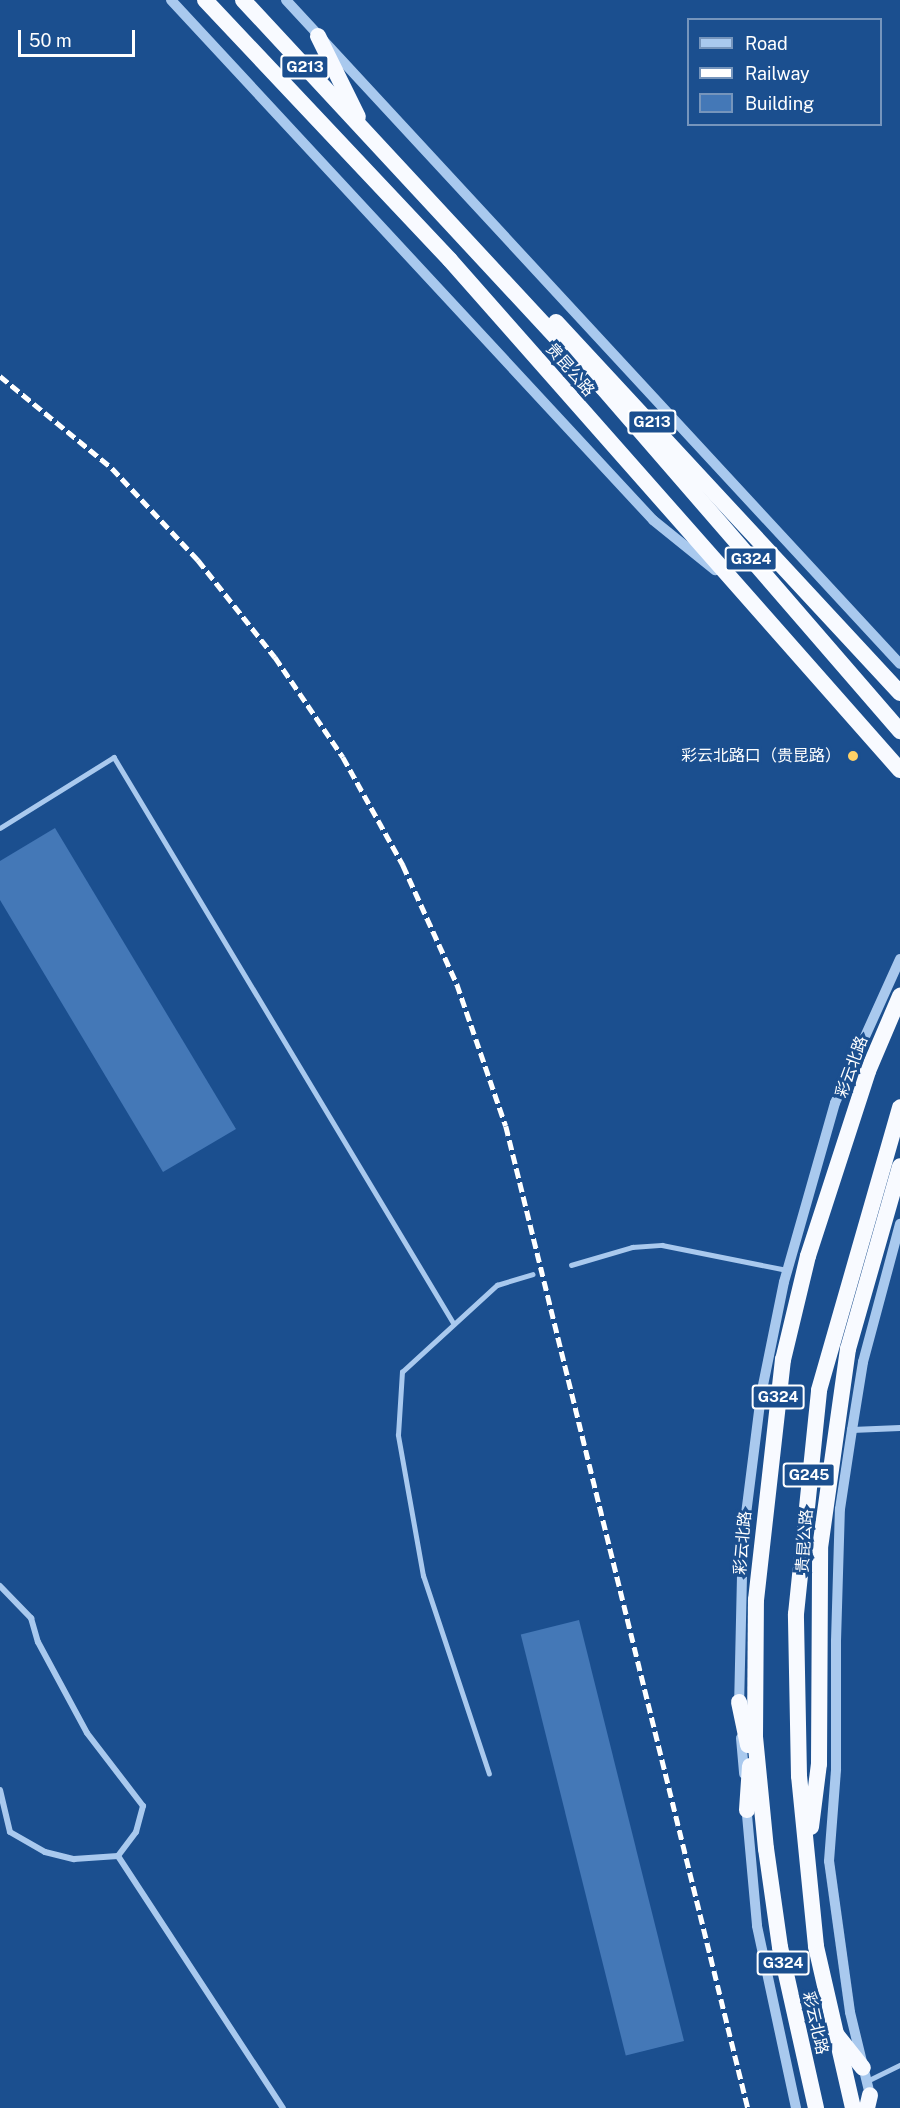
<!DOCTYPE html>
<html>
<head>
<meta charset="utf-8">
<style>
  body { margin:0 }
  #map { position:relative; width:900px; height:2108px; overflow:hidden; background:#1b4f8f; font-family:"Public Sans","Noto Sans SC",sans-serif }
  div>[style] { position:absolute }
  .building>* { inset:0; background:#4478b7; transform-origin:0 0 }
  .service>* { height:4.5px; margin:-2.25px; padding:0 2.25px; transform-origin:2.25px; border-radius:2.25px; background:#a9c9ee }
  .minor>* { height:6px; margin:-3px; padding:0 3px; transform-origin:3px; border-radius:3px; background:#a9c9ee }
  .tertiary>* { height:10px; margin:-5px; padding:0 5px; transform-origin:5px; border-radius:5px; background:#a9c9ee }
  .trunk>* { height:16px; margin:-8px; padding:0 8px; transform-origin:8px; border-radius:8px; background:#f8faff }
  .rail>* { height:4.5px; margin-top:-2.25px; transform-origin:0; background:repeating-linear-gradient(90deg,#fff 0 10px,transparent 0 14.5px) }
  .trunk-bridge>* { height:16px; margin:-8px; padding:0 8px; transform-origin:8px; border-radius:8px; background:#f8faff }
  .dots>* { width:16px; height:16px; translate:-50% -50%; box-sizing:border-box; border:3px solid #1b4f8f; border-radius:50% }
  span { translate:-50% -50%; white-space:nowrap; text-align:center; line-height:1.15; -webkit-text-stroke:6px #1b4f8f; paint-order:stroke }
  .shield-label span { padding:2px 4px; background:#1b4f8f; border:2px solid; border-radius:4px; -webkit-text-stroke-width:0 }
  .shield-label { font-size:15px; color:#fff; font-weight:700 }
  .street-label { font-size:16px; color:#fff }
  .poi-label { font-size:16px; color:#fff }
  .right { translate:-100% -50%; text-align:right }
  .legend { position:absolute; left:687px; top:18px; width:195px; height:108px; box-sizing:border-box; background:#1b4f8f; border:2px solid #7695bc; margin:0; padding:8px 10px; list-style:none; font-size:18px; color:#fff }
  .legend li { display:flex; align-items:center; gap:12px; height:30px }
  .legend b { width:30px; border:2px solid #7695bc }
  .scale { position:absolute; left:18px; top:30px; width:117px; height:27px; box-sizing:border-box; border:3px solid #fff; border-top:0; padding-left:8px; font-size:18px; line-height:21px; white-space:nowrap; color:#fff; -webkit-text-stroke:4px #1b4f8f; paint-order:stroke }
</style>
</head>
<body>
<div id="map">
  <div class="building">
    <i style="clip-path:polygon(55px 828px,236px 1129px,163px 1172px,0 900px,0 861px)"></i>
    <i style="left:579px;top:1620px;width:434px;height:60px;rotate:76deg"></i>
  </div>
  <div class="service">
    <i style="left:0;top:828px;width:134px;rotate:-31.9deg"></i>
    <i style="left:114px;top:757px;width:659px;rotate:59.04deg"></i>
    <i style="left:571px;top:1265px;width:64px;rotate:-16.4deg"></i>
    <i style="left:632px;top:1247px;width:30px;rotate:-4deg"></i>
    <i style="left:662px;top:1245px;width:127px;rotate:11.3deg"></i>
    <i style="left:489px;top:1774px;width:209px;rotate:-108.4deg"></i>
    <i style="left:423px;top:1576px;width:143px;rotate:-100.1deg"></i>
    <i style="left:398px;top:1435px;width:63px;rotate:-86.4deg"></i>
    <i style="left:402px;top:1372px;width:129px;rotate:-42.5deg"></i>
    <i style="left:497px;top:1285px;width:37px;rotate:-17deg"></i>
    <i style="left:867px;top:2081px;width:37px;rotate:-26deg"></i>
  </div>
  <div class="minor">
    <i style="left:852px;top:1430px;width:48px;rotate:-2.4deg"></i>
    <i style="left:0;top:1586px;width:45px;rotate:45.9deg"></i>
    <i style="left:31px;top:1618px;width:25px;rotate:74deg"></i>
    <i style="left:38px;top:1642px;width:103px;rotate:61.7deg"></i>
    <i style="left:87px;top:1733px;width:92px;rotate:52.5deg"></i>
    <i style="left:143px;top:1806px;width:27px;rotate:105deg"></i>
    <i style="left:136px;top:1832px;width:30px;rotate:127deg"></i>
    <i style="left:118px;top:1856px;width:301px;rotate:56.8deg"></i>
    <i style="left:0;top:1790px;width:43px;rotate:76.6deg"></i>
    <i style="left:10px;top:1832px;width:40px;rotate:29.7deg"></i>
    <i style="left:45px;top:1852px;width:30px;rotate:14deg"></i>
    <i style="left:74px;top:1859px;width:44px;rotate:-3.9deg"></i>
  </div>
  <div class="tertiary">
    <i style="left:171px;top:0;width:709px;rotate:47.17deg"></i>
    <i style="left:653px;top:520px;width:80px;rotate:38.9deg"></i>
    <i style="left:286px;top:0;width:904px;rotate:47.24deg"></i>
    <i style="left:739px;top:1708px;width:170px;rotate:-88.7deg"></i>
    <i style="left:743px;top:1538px;width:144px;rotate:-82.8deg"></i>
    <i style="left:761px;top:1395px;width:115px;rotate:-78.5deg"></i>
    <i style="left:784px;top:1282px;width:186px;rotate:-74.1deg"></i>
    <i style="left:835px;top:1103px;width:158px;rotate:-65.7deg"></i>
    <i style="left:741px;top:1738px;width:36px;rotate:85deg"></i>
    <i style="left:746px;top:1804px;width:122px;rotate:84.8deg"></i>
    <i style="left:757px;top:1926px;width:186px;rotate:77.9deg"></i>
    <i style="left:871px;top:2099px;width:89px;rotate:-103.6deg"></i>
    <i style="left:850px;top:2012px;width:152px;rotate:-97.9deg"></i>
    <i style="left:829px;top:1861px;width:92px;rotate:-85.6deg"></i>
    <i style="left:836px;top:1769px;width:128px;rotate:-90deg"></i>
    <i style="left:836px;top:1641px;width:132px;rotate:-88.3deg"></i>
    <i style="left:840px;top:1509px;width:80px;rotate:-81.4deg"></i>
    <i style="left:852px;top:1430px;width:69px;rotate:-80.8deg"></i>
    <i style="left:863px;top:1362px;width:143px;rotate:-75deg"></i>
  </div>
  <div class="trunk">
    <i style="left:205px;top:0;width:357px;rotate:46.7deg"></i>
    <i style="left:450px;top:260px;width:680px;rotate:48.58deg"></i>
    <i style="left:243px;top:0;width:529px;rotate:47.14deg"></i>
    <i style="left:603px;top:388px;width:454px;rotate:49.1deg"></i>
    <i style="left:318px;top:36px;width:90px;rotate:63.7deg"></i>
    <i style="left:556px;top:322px;width:506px;rotate:47.16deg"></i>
    <i style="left:739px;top:1702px;width:44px;rotate:78.2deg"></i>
    <i style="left:747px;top:1810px;width:44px;rotate:-86.1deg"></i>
    <i style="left:811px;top:1827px;width:64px;rotate:-82.8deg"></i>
    <i style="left:819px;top:1764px;width:216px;rotate:-89.7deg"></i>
    <i style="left:836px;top:2034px;width:43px;rotate:51.5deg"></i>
    <i style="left:816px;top:2108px;width:165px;rotate:-102.6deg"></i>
    <i style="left:780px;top:1947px;width:99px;rotate:-98.1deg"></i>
    <i style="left:766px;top:1849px;width:114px;rotate:-95.6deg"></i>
    <i style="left:755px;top:1736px;width:136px;rotate:-89.6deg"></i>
    <i style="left:756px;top:1600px;width:242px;rotate:-83.6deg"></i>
    <i style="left:783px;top:1360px;width:107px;rotate:-76.5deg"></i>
    <i style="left:808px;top:1256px;width:194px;rotate:-72deg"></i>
    <i style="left:868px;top:1071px;width:82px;rotate:-66.9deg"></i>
    <i style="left:853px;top:2108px;width:166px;rotate:-102.9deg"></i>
    <i style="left:816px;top:1946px;width:171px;rotate:-95.7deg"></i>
    <i style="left:799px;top:1776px;width:162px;rotate:-91.1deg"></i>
    <i style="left:796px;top:1614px;width:225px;rotate:-84.1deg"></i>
    <i style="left:819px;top:1390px;width:294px;rotate:-74deg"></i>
    <i style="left:867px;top:2108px;width:13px;rotate:-77deg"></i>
  </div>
  <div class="rail">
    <i style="left:0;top:376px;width:145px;rotate:39.4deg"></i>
    <i style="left:112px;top:468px;width:126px;rotate:46.9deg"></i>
    <i style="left:198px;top:560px;width:124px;rotate:51.6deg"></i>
    <i style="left:275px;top:657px;width:121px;rotate:55.8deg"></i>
    <i style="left:343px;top:757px;width:124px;rotate:60.9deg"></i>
    <i style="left:403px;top:865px;width:131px;rotate:65.6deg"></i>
    <i style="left:457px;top:984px;width:150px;rotate:71deg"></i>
    <i style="left:506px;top:1126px;width:1011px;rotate:76.16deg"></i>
  </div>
  <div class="trunk-bridge">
    <i style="left:820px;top:1548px;width:201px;rotate:-82deg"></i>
    <i style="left:848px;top:1349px;width:190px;rotate:-74.1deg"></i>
  </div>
  <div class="dots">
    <i style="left:853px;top:756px;background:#ffd166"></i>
  </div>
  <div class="shield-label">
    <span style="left:305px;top:67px">G213</span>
    <span style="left:652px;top:422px">G213</span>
    <span style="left:751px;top:559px">G324</span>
    <span style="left:778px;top:1397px">G324</span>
    <span style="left:809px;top:1475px">G245</span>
    <span style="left:783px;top:1963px">G324</span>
  </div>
  <div class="street-label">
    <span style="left:570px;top:370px;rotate:49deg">贵昆公路</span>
    <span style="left:852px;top:1067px;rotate:-70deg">彩云北路</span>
    <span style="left:805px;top:1541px;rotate:-86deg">贵昆公路</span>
    <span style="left:743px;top:1543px;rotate:-85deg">彩云北路</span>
    <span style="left:815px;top:2023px;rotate:77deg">彩云北路</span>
  </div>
  <div class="poi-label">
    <span class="right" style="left:841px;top:756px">彩云北路口（贵昆路）</span>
  </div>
  <ul class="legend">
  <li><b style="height:8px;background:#a9c9ee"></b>Road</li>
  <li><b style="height:8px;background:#fff"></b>Railway</li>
  <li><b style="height:16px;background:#4478b7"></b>Building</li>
  </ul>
  <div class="scale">50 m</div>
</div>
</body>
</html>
